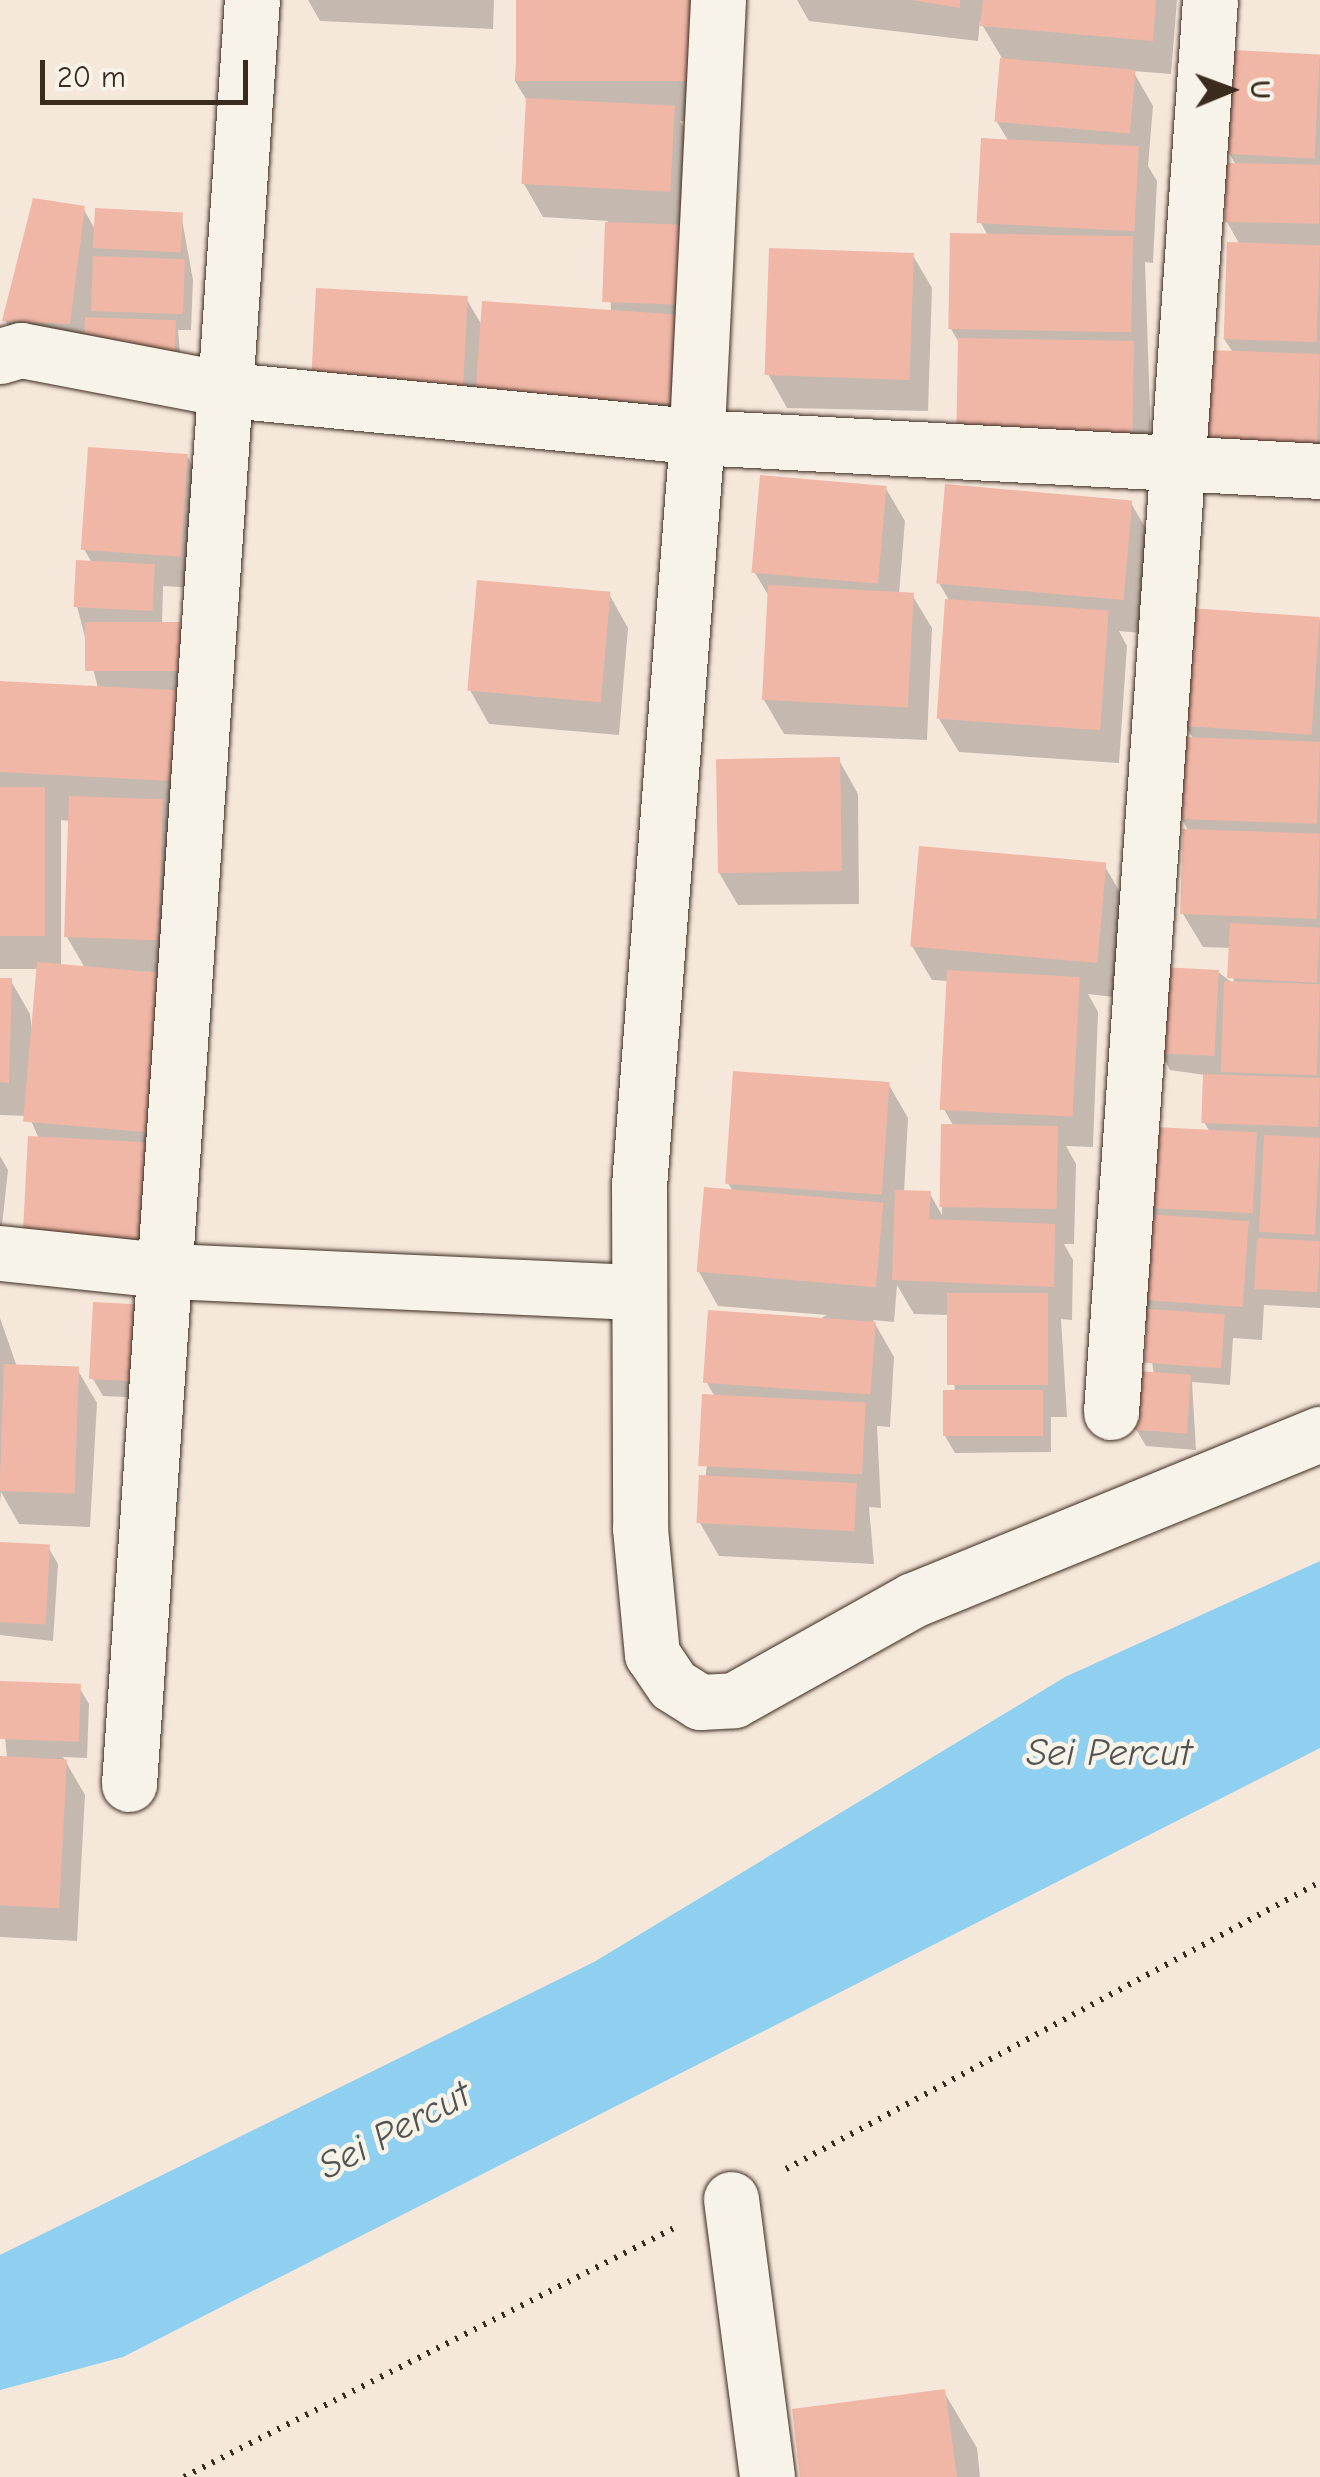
<!DOCTYPE html>
<html>
<head>
<meta charset="utf-8">
<style>
	body { margin:0 }
	#map { position:relative; width:1320px; height:2477px; overflow:hidden; background:#f6e7db; font-family:"Comic Neue",sans-serif }
	div>[style] { position:absolute }
	[style*='--x'] { left:calc(var(--x)*1px); top:calc(var(--y)*1px); width:calc(var(--w)*1px); rotate:calc(var(--a)*1deg) }
	.water>* { inset:0; background:#8fcff0 }
	.shadow>* { inset:0; background:#0003 }
	.building>* { inset:0; background:#f0b7a7; transform-origin:0 0 }
	.path>* { height:6px; margin-top:-3px; transform-origin:0; background:repeating-linear-gradient(90deg,#3b2a1e 0 2.5px,transparent 0 10.5px) }
	.roads { filter:drop-shadow(0 0 2px #3b2a1e) drop-shadow(0 0 2px #3b2a1e) }
	.minor>* { height:55px; margin:-27.5px; padding:0 27.5px; transform-origin:27.5px; border-radius:27.5px; background:#f7f3e8 }
	span { translate:-50% -50%; white-space:nowrap; text-align:center; line-height:1.15; -webkit-text-stroke:9px #f7f3e8; paint-order:stroke }
	.water-label { font-size:38px; color:#505352; font-style:italic }
	.north { position:absolute; left:1180px; top:40px; width:100px; height:100px; -webkit-text-stroke:8px #f7f3e8; paint-order:stroke; rotate:89deg; font-size:28px; font-weight:700; line-height:40px; text-align:center; color:#3b2a1e }
	.north::after { content:''; display:block; margin:auto; width:35px; height:45px; background:#3b2a1e; clip-path:polygon(50% 0,100% 100%,50% 72%,0 100%) }
	.scale { position:absolute; left:40px; top:60px; width:208px; height:45px; box-sizing:border-box; border:5px solid #3b2a1e; border-top:0; padding-left:12px; font-size:30px; line-height:35px; white-space:nowrap; color:#3b2a1e; -webkit-text-stroke:8px #f7f3e8; paint-order:stroke }
</style>
</head>
<body>
<div id="map">
	<div class="water">
		<i style="clip-path:polygon(1320px 1561px,1320px 1748px,123px 2357px,0 2390px,0 2255px,594px 1962px,1065px 1677px)"></i>
	</div>
	<div class="shadow">
		<i style="clip-path:polygon(308px 0,494px 0,493px 29px,320px 21px)"></i>
		<i style="clip-path:polygon(519px 0,702px 0,706px 123px,680px 121px,693px 143px,689px 438px,332px 417px,467px 300px,483px 327px,611px 312px,608px 221px,543px 217px,524px 184px,529px 104px,515px 81px)"></i>
		<i style="clip-path:polygon(797px 0,1177px 0,1171px 74px,1133px 71px,1153px 106px,1148px 166px,1157px 181px,1153px 263px,1145px 262px,1152px 471px,961px 346px,951px 329px,988px 236px,981px 223px,1009px 142px,997px 122px,1003px 60px,980px 21px,978px 41px,809px 21px)"></i>
		<i style="clip-path:polygon(1320px 57px,1320px 481px,1224px 339px,1240px 245px,1227px 222px,1236px 165px,1229px 153px)"></i>
		<i style="clip-path:polygon(83px 208px,96px 231px,181px 214px,193px 280px,191px 330px,178px 330px,182px 376px,24px 354px,5px 320px)"></i>
		<i style="clip-path:polygon(912px 254px,932px 288px,928px 411px,787px 408px,768px 374px)"></i>
		<i style="clip-path:polygon(evenodd,187px 456px,206px 490px,200px 588px,163px 586px,162px 625px,178px 625px,188px 642px,188px 688px,177px 688px,207px 739px,170px 1165px,39px 1139px,29px 1116px,0 1115px,0 980px,11px 981px,30px 1014px,34px 1051px,39px 969px,0 969px,0 683px,98px 688px,77px 606px,92px 563px,84px 549px,187px 456px,61px 820px,70px 821px,67px 937px,85px 968px,61px 966px,61px 820px)"></i>
		<i style="clip-path:polygon(885px 487px,905px 521px,899px 594px,912px 595px,932px 628px,927px 740px,784px 734px,764px 700px,770px 598px,755px 573px)"></i>
		<i style="clip-path:polygon(1131px 503px,1150px 536px,1142px 633px,1119px 631px,1127px 646px,1119px 763px,959px 752px,939px 719px,950px 602px,939px 583px)"></i>
		<i style="clip-path:polygon(609px 594px,628px 628px,619px 735px,489px 724px,470px 690px)"></i>
		<i style="clip-path:polygon(1320px 619px,1320px 1308px,1264px 1305px,1262px 1340px,1233px 1338px,1230px 1385px,1192px 1382px,1196px 1450px,1146px 1446px,1136px 1429px,1154px 1375px,1143px 1300px,1153px 1208px,1210px 1132px,1204px 1122px,1226px 1078px,1170px 1070px,1161px 1053px,1218px 972px,1234px 984px,1231px 948px,1203px 947px,1183px 914px,1189px 832px,1182px 819px,1194px 740px,1186px 726px)"></i>
		<i style="clip-path:polygon(839px 760px,858px 794px,859px 904px,738px 905px,718px 871px)"></i>
		<i style="clip-path:polygon(1104px 865px,1124px 899px,1114px 997px,1088px 994px,1098px 1012px,1093px 1147px,1066px 1146px,1076px 1164px,1074px 1244px,1064px 1244px,1073px 1260px,1072px 1320px,1061px 1319px,1067px 1417px,1051px 1417px,1051px 1452px,955px 1453px,945px 1436px,955px 1393px,949px 1315px,914px 1314px,897px 1285px,894px 1322px,873px 1320px,894px 1357px,890px 1427px,877px 1426px,881px 1508px,869px 1507px,874px 1564px,719px 1556px,700px 1523px,715px 1397px,707px 1383px,827px 1315px,718px 1306px,699px 1272px,734px 1193px,728px 1183px,889px 1085px,908px 1118px,904px 1193px,930px 1194px,942px 1215px,944px 1126px,954px 1127px,944px 1109px,949px 981px,932px 980px,912px 946px)"></i>
		<i style="clip-path:polygon(0 1156px,8px 1170px,0 1244px)"></i>
		<i style="clip-path:polygon(143px 1307px,150px 1398px,103px 1396px,93px 1379px)"></i>
		<i style="clip-path:polygon(0 1318px,17px 1367px,77px 1369px,97px 1403px,90px 1527px,19px 1524px,1px 1492px,0 1502px)"></i>
		<i style="clip-path:polygon(0 1544px,48px 1547px,58px 1564px,53px 1641px,0 1635px)"></i>
		<i style="clip-path:polygon(0 1684px,79px 1687px,89px 1704px,87px 1758px,63px 1757px,85px 1795px,77px 1941px,0 1937px,0 1758px,7px 1758px)"></i>
		<i style="clip-path:polygon(944px 2392px,977px 2448px,980px 2477px,803px 2477px)"></i>
	</div>
	<div class="building">
		<i style="left:516px;top:0;width:176px;height:81px"></i>
		<i style="clip-path:polygon(911px 0,960px 0,960px 8px)"></i>
		<i style="clip-path:polygon(983px 0,1156px 0,1153px 41px,980px 26px)"></i>
		<i style="left:1232px;top:50px;width:88px;height:104px;rotate:3deg"></i>
		<i style="left:1000px;top:58px;width:136px;height:64px;rotate:5deg"></i>
		<i style="left:526px;top:98px;width:149px;height:86px;rotate:3deg"></i>
		<i style="left:981px;top:138px;width:158px;height:85px;rotate:3deg"></i>
		<i style="left:1226px;top:163px;width:94px;height:59px;rotate:1deg"></i>
		<i style="clip-path:polygon(33px 198px,85px 206px,70px 324px,2px 321px)"></i>
		<i style="left:95px;top:208px;width:88px;height:40px;rotate:3deg"></i>
		<i style="left:605px;top:222px;width:79px;height:80px;rotate:2deg"></i>
		<i style="left:950px;top:233px;width:183px;height:96px;rotate:1deg"></i>
		<i style="left:1227px;top:242px;width:93px;height:97px;rotate:2deg"></i>
		<i style="left:769px;top:248px;width:145px;height:127px;rotate:2deg"></i>
		<i style="left:93px;top:256px;width:92px;height:55px;rotate:2deg"></i>
		<i style="left:316px;top:288px;width:152px;height:96px;rotate:3deg"></i>
		<i style="left:482px;top:301px;width:194px;height:90px;rotate:4deg"></i>
		<i style="left:85px;top:317px;width:91px;height:39px;rotate:2deg"></i>
		<i style="left:958px;top:338px;width:176px;height:99px;rotate:1deg"></i>
		<i style="left:1207px;top:350px;width:113px;height:95px;rotate:2deg"></i>
		<i style="left:88px;top:447px;width:100px;height:103px;rotate:4deg"></i>
		<i style="left:760px;top:475px;width:127px;height:98px;rotate:5deg"></i>
		<i style="left:945px;top:484px;width:188px;height:100px;rotate:5deg"></i>
		<i style="left:76px;top:560px;width:79px;height:47px;rotate:3deg"></i>
		<i style="left:477px;top:580px;width:134px;height:111px;rotate:5deg"></i>
		<i style="left:768px;top:585px;width:146px;height:115px;rotate:3deg"></i>
		<i style="left:945px;top:599px;width:164px;height:120px;rotate:4deg"></i>
		<i style="left:1190px;top:608px;width:130px;height:118px;rotate:4deg"></i>
		<i style="left:85px;top:622px;width:95px;height:49px"></i>
		<i style="left:0;top:681px;width:181px;height:91px;rotate:3deg"></i>
		<i style="left:1182px;top:737px;width:138px;height:82px;rotate:2deg"></i>
		<i style="left:840px;top:757px;width:114px;height:124px;rotate:89deg"></i>
		<i style="left:0;top:787px;width:45px;height:149px"></i>
		<i style="left:69px;top:796px;width:94px;height:141px;rotate:2deg"></i>
		<i style="left:1183px;top:829px;width:137px;height:85px;rotate:2deg"></i>
		<i style="left:919px;top:846px;width:188px;height:101px;rotate:5deg"></i>
		<i style="left:1230px;top:923px;width:90px;height:55px;rotate:3deg"></i>
		<i style="left:37px;top:962px;width:127px;height:160px;rotate:5deg"></i>
		<i style="left:1161px;top:967px;width:58px;height:86px;rotate:3deg"></i>
		<i style="left:947px;top:970px;width:133px;height:140px;rotate:3deg"></i>
		<i style="clip-path:polygon(0 978px,12px 978px,9px 1083px,0 1082px)"></i>
		<i style="left:1224px;top:981px;width:96px;height:91px;rotate:2deg"></i>
		<i style="left:733px;top:1071px;width:157px;height:113px;rotate:4deg"></i>
		<i style="left:1203px;top:1074px;width:117px;height:49px;rotate:2deg"></i>
		<i style="left:941px;top:1124px;width:117px;height:83px;rotate:1deg"></i>
		<i style="left:1155px;top:1127px;width:102px;height:81px;rotate:3deg"></i>
		<i style="left:1264px;top:1135px;width:56px;height:97px;rotate:3deg"></i>
		<i style="left:28px;top:1136px;width:128px;height:102px;rotate:3deg"></i>
		<i style="left:704px;top:1187px;width:180px;height:85px;rotate:5deg"></i>
		<i style="clip-path:polygon(895px 1190px,931px 1191px,929px 1219px,1055px 1224px,1054px 1287px,892px 1280px)"></i>
		<i style="left:1146px;top:1214px;width:103px;height:86px;rotate:4deg"></i>
		<i style="left:1257px;top:1238px;width:63px;height:51px;rotate:3deg"></i>
		<i style="left:947px;top:1293px;width:101px;height:92px"></i>
		<i style="left:93px;top:1302px;width:52px;height:77px;rotate:3deg"></i>
		<i style="left:1148px;top:1309px;width:77px;height:54px;rotate:4deg"></i>
		<i style="left:708px;top:1310px;width:168px;height:73px;rotate:4deg"></i>
		<i style="left:4px;top:1364px;width:75px;height:127px;rotate:2deg"></i>
		<i style="left:1137px;top:1371px;width:54px;height:59px;rotate:4deg"></i>
		<i style="left:1043px;top:1390px;width:46px;height:100px;rotate:90deg"></i>
		<i style="left:702px;top:1394px;width:164px;height:72px;rotate:3deg"></i>
		<i style="left:699px;top:1475px;width:158px;height:48px;rotate:3deg"></i>
		<i style="left:0;top:1542px;width:50px;height:80px;rotate:3deg"></i>
		<i style="left:0;top:1681px;width:81px;height:58px;rotate:2deg"></i>
		<i style="left:0;top:1756px;width:67px;height:149px;rotate:3deg"></i>
		<i style="clip-path:polygon(945px 2389px,957px 2477px,800px 2477px,792px 2409px)"></i>
	</div>
	<div class="path">
		<i style="--x:786;--y:2169;--w:606;--a:-28.26"></i>
		<i style="--x:184;--y:2477;--w:550;--a:-26.94"></i>
	</div>
	<div class="roads">
		<div class="minor">
			<i style="--x:718;--y:0;--w:438;--a:92.8"></i>
			<i style="--x:697;--y:437;--w:750;--a:94.43"></i>
			<i style="--x:639;--y:1185;--w:343;--a:89.8"></i>
			<i style="--x:640;--y:1528;--w:127;--a:84.6"></i>
			<i style="--x:652;--y:1654;--w:37;--a:56"></i>
			<i style="--x:673;--y:1685;--w:32;--a:32"></i>
			<i style="--x:700;--y:1702;--w:34;--a:-3"></i>
			<i style="--x:734;--y:1700;--w:205;--a:-29.2"></i>
			<i style="--x:913;--y:1600;--w:440;--a:-22.2"></i>
			<i style="--x:0;--y:356;--w:22;--a:-16"></i>
			<i style="--x:21;--y:350;--w:213;--a:10.8"></i>
			<i style="--x:230;--y:390;--w:469;--a:5.7"></i>
			<i style="--x:697;--y:437;--w:624;--a:3.12"></i>
			<i style="--x:0;--y:1253;--w:171;--a:6"></i>
			<i style="--x:170;--y:1271;--w:465;--a:2.6"></i>
			<i style="--x:1111;--y:1412;--w:1415;--a:-85.99"></i>
			<i style="--x:129;--y:1784;--w:1788;--a:-86.06"></i>
			<i style="--x:731;--y:2199;--w:280;--a:82.6"></i>
		</div>
	</div>
	<div class="water-label">
		<span style="left:1109px;top:1754px">Sei Percut</span>
		<span style="left:395px;top:2131px;rotate:-28deg">Sei Percut</span>
	</div>
	<div class="north">U</div>
	<div class="scale">20 m</div>
</div>
</body>
</html>
